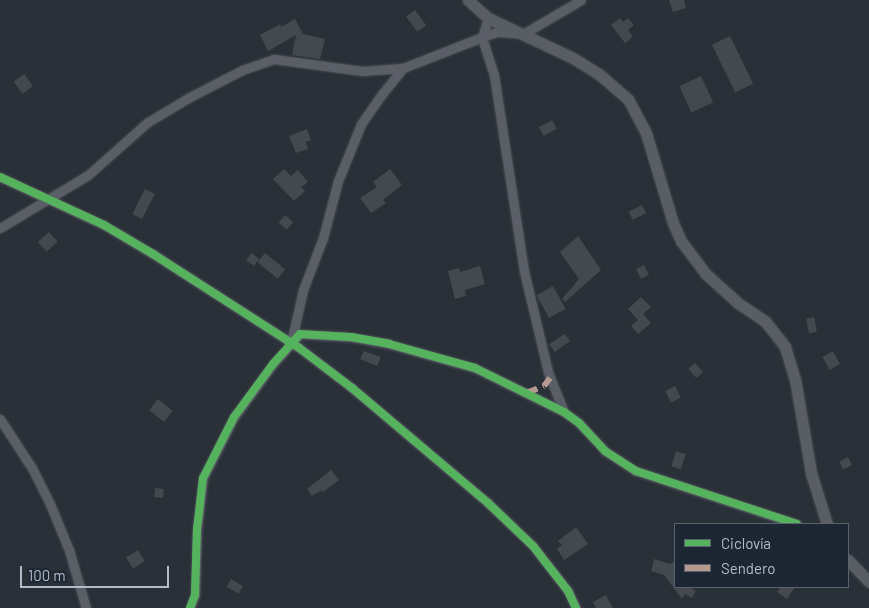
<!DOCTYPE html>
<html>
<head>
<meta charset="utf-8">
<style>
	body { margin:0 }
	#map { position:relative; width:869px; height:608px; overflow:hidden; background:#2a3038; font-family:Barlow,sans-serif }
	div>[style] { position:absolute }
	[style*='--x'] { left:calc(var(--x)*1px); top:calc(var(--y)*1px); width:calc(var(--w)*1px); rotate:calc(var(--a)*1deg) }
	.building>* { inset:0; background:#444950; transform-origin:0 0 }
	.roads { filter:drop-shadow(0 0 1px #484c53) drop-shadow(0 0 1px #484c53) }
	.street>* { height:9px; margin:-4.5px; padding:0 4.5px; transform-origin:4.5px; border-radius:4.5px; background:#5a5e66 }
	.secondary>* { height:11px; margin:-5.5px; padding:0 5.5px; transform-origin:5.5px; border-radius:5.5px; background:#595d64 }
	.quiet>* { height:6px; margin-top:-3px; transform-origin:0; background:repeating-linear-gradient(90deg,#b69a8f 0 12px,transparent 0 18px) }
	.cycleway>* { height:8px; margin:-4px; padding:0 4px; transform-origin:4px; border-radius:4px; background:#56b35d }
	span { translate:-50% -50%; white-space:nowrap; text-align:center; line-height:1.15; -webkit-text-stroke:5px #1d2633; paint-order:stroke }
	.legend { position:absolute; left:674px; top:523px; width:175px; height:65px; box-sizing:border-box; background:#1d2633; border:1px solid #59626f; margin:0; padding:6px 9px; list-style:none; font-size:15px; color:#b4bcc9 }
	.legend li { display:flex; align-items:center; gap:10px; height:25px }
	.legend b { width:25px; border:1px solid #59626f }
	.scale { position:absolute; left:20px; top:566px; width:149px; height:22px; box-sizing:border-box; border:2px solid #b4bcc9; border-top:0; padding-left:6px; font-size:15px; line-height:18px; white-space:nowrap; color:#b4bcc9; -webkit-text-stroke:4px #1d2633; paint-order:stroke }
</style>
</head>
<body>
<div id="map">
	<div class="building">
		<i style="clip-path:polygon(669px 0,684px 0,686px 8px,673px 12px)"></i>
		<i style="left:415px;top:10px;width:19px;height:11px;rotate:54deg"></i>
		<i style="clip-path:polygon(620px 18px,623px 22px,628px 18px,634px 25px,628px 30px,633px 37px,625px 43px,611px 25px)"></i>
		<i style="clip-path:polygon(295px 19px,303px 34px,325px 39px,320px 59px,292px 55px,296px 35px,268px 51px,260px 35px,280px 24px,281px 27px)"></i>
		<i style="left:730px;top:36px;width:53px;height:20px;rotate:64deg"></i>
		<i style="left:24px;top:74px;width:15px;height:13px;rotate:53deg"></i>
		<i style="left:701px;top:76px;width:29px;height:24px;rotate:65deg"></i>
		<i style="left:552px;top:120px;width:10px;height:15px;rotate:61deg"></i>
		<i style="clip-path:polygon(307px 129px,311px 140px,306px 142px,308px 149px,296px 153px,289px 136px)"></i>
		<i style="clip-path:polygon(284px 169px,291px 176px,298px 170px,308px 182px,301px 187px,305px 191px,294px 201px,273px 179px)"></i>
		<i style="clip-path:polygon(390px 169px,402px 185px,383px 200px,386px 203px,371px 213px,360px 198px,377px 187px,373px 182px)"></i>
		<i style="left:145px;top:189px;width:11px;height:28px;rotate:27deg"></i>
		<i style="left:642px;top:205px;width:9px;height:15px;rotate:63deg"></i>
		<i style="left:285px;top:215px;width:11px;height:10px;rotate:41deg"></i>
		<i style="left:49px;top:232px;width:13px;height:15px;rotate:48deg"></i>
		<i style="clip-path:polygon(578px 236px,601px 270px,565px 302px,562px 299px,579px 279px,560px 252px)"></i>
		<i style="clip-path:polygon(252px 253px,259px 259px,254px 266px,246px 260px)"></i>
		<i style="left:265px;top:253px;width:26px;height:12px;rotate:39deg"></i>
		<i style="left:644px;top:265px;width:11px;height:9px;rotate:63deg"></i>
		<i style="clip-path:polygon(480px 266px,485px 284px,465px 290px,466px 296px,455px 299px,448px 271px,459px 268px,460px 272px)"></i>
		<i style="left:553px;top:286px;width:26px;height:19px;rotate:61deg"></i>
		<i style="clip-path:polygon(641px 297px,651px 307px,643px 314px,651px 323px,638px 334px,631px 326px,638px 320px,628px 309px)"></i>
		<i style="left:814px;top:317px;width:15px;height:8px;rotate:79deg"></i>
		<i style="clip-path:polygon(565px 334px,570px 341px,555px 352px,549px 344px)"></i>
		<i style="clip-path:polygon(364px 351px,381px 357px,377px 366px,360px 359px)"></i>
		<i style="left:833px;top:351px;width:15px;height:12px;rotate:62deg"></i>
		<i style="left:695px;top:363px;width:12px;height:9px;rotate:48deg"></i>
		<i style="left:675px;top:386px;width:13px;height:11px;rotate:63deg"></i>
		<i style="left:158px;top:399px;width:19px;height:14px;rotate:39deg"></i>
		<i style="left:676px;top:451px;width:10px;height:16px;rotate:17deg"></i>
		<i style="left:848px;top:457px;width:9px;height:10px;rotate:63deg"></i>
		<i style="clip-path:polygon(331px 470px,339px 480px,323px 492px,322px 490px,312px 496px,307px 489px)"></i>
		<i style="left:155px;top:488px;width:9px;height:9px;rotate:6deg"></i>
		<i style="clip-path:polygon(576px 527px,588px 544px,564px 560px,557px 549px,562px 545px,558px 541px)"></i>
		<i style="left:138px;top:550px;width:13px;height:14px;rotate:58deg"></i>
		<i style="clip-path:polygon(654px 559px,670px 564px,675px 561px,675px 587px,689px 587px,696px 591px,692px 598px,685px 594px,682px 599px,664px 575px,651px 571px)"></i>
		<i style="left:231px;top:579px;width:14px;height:9px;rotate:30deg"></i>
		<i style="clip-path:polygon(781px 587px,795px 587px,787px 599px,777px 592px)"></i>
		<i style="clip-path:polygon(606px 595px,613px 608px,596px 608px,593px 602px)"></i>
	</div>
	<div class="roads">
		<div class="street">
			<i style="--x:0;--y:177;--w:115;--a:24.8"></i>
			<i style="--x:104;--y:225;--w:57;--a:30.6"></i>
			<i style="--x:153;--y:254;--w:172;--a:32.7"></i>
			<i style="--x:298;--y:347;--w:68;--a:37.2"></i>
			<i style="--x:352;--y:388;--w:178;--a:40.2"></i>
			<i style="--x:488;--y:503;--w:62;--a:43.7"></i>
			<i style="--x:533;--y:546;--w:57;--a:52.1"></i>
			<i style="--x:568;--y:591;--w:19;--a:65"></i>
			<i style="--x:0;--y:228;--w:103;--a:-31.1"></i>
			<i style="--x:88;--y:175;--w:80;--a:-41.5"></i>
			<i style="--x:148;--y:122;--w:47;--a:-31"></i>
			<i style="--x:188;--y:98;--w:61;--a:-27.4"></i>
			<i style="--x:242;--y:70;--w:34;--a:-19"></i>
			<i style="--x:274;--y:59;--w:89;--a:7.8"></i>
			<i style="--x:362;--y:71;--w:41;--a:-4.2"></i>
			<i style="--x:403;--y:68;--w:85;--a:-21.4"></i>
			<i style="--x:482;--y:37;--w:20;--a:-72"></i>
			<i style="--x:291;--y:343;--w:54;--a:-77.2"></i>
			<i style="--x:303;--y:290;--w:56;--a:-69"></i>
			<i style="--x:323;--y:238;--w:59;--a:-75.3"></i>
			<i style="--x:338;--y:181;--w:61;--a:-68"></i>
			<i style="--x:361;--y:124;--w:37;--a:-55"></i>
			<i style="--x:382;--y:94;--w:33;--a:-51"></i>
			<i style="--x:564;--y:412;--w:43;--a:-111.8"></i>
			<i style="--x:548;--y:372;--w:104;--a:-103.4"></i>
			<i style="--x:524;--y:271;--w:198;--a:-98.7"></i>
			<i style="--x:494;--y:75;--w:40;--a:-108"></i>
			<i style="--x:482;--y:37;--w:16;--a:-18"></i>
			<i style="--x:497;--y:32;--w:26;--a:4"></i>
			<i style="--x:523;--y:34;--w:67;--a:-30.4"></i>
			<i style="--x:0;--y:419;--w:59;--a:56.9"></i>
			<i style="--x:32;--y:468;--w:40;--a:63.4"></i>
			<i style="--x:50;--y:504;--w:50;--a:67.6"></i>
			<i style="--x:69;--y:550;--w:60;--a:73.7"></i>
			<i style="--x:190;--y:608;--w:14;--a:-69"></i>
			<i style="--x:195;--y:595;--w:66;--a:-88.3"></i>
			<i style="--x:197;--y:529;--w:51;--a:-83.3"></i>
			<i style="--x:203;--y:478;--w:68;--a:-63.1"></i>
			<i style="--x:234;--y:417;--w:66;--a:-53.7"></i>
			<i style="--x:273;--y:364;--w:40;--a:-48"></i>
			<i style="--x:300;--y:334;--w:51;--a:3.4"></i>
			<i style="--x:351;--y:337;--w:39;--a:10"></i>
			<i style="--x:389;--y:344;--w:89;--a:15.6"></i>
			<i style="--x:475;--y:368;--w:99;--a:26.3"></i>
			<i style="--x:564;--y:412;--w:19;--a:36"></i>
			<i style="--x:579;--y:423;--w:38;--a:47"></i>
			<i style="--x:605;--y:451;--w:37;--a:33"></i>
			<i style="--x:636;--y:471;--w:169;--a:18.2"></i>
		</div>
		<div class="secondary">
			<i style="--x:468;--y:0;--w:27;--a:42"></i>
			<i style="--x:488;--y:18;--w:94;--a:25.2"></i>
			<i style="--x:573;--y:58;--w:31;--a:32"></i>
			<i style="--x:599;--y:74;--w:38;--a:41"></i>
			<i style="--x:628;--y:99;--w:38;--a:62"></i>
			<i style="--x:646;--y:133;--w:94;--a:73.3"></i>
			<i style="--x:673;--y:223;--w:20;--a:66"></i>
			<i style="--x:681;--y:241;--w:41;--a:52.9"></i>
			<i style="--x:706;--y:274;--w:43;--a:42.2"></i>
			<i style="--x:738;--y:303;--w:32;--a:34"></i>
			<i style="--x:765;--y:321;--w:33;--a:52"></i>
			<i style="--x:785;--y:347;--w:34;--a:73"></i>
			<i style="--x:795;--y:379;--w:95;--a:80.3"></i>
			<i style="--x:811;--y:473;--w:53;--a:72.6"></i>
			<i style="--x:848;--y:560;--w:30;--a:46"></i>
		</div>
	</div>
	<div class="quiet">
		<i style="--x:526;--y:393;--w:19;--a:-21"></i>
		<i style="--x:544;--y:386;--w:10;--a:-53"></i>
	</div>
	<div class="cycleway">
		<i style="--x:0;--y:177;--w:115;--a:24.8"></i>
		<i style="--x:104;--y:225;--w:57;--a:30.6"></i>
		<i style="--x:153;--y:254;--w:172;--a:32.7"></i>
		<i style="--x:298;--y:347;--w:68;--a:37.2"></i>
		<i style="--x:352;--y:388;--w:178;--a:40.2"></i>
		<i style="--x:488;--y:503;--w:62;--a:43.7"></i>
		<i style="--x:533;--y:546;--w:57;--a:52.1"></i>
		<i style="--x:568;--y:591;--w:19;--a:65"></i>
		<i style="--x:190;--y:608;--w:14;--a:-69"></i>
		<i style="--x:195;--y:595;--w:66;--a:-88.3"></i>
		<i style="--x:197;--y:529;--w:51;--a:-83.3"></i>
		<i style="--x:203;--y:478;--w:68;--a:-63.1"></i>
		<i style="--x:234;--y:417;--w:66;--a:-53.7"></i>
		<i style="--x:273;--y:364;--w:40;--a:-48"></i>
		<i style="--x:300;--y:334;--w:51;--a:3.4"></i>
		<i style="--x:351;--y:337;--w:39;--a:10"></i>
		<i style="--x:389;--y:344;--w:89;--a:15.6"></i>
		<i style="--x:475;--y:368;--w:99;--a:26.3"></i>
		<i style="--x:564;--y:412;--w:19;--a:36"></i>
		<i style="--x:579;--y:423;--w:38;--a:47"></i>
		<i style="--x:605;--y:451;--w:37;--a:33"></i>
		<i style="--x:636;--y:471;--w:169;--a:18.2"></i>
	</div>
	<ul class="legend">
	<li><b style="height:6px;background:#56b35d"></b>Ciclovía</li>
	<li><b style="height:6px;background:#b69a8f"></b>Sendero</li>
	</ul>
	<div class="scale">100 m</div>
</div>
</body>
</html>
